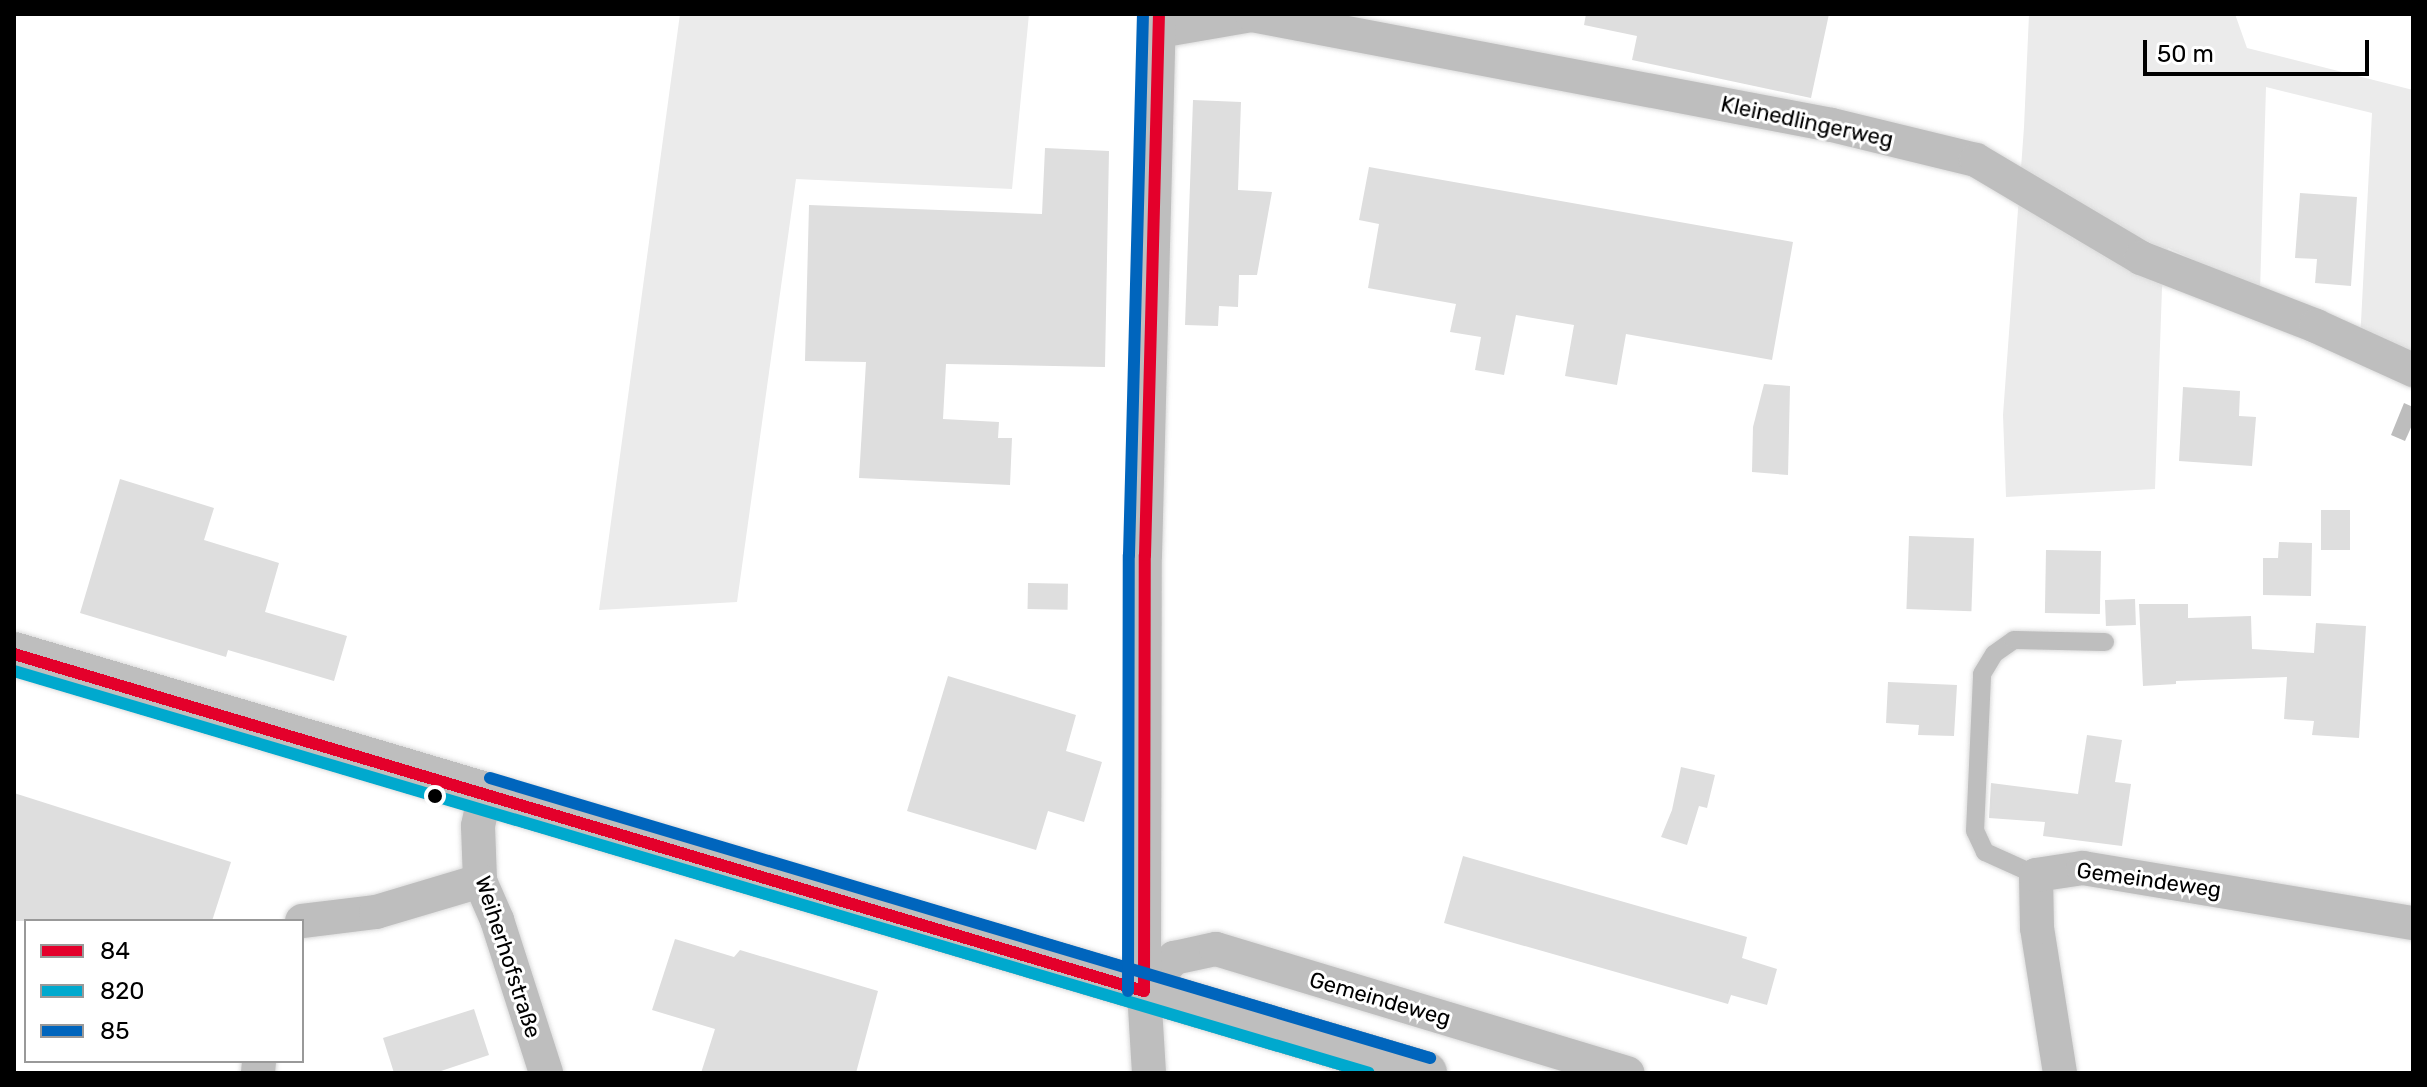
<!DOCTYPE html>
<html>
<head>
<meta charset="utf-8">
<style>
	body { margin:0 }
	#map { position:relative; width:2427px; height:1087px; overflow:hidden; background:#fff; font-family:Rubik,sans-serif }
	div>[style] { position:absolute }
	[style*='--x'] { left:calc(var(--x)*1px); top:calc(var(--y)*1px); width:calc(var(--w)*1px); rotate:calc(var(--a)*1deg) }
	.green>* { inset:0; background:#ebebeb }
	.water>* { inset:0; background:#bdbdbd }
	.building>* { inset:0; background:#dedede; transform-origin:0 0 }
	.roads { filter:drop-shadow(0 0 2px #dbdbdb) drop-shadow(0 0 2px #dbdbdb) }
	.service>* { height:18px; margin:-9px; padding:0 9px; transform-origin:9px; border-radius:9px; background:#bebebe }
	.minor>* { height:34px; margin:-17px; padding:0 17px; transform-origin:17px; border-radius:17px; background:#bebebe }
	.primary>* { height:44px; margin:-22px; padding:0 22px; transform-origin:22px; border-radius:22px; background:#bebebe }
	.bus-1>* { height:12px; margin:-6px; padding:0 6px; transform-origin:6px; border-radius:6px; background:#e4002b }
	.bus-2>* { height:12px; margin:-6px; padding:0 6px; transform-origin:6px; border-radius:6px; background:#00a9ce }
	.bus-3>* { height:12px; margin:-6px; padding:0 6px; transform-origin:6px; border-radius:6px; background:#0065bd }
	.dots>* { width:22px; height:22px; translate:-50% -50%; box-sizing:border-box; border:4px solid #fff; border-radius:50% }
	span { translate:-50% -50%; white-space:nowrap; text-align:center; line-height:1.15; -webkit-text-stroke:6px #fff; paint-order:stroke }
	.street-label { font-size:22px; color:#000 }
	.frame { position:absolute; inset:0; border:16px solid #000; pointer-events:none }
	.legend { position:absolute; left:24px; top:919px; width:280px; height:144px; box-sizing:border-box; background:#fff; border:2px solid #999; margin:0; padding:10px 14px; list-style:none; font-size:24px; color:#000 }
	.legend li { display:flex; align-items:center; gap:16px; height:40px }
	.legend b { width:40px; border:2px solid #999 }
	.scale { position:absolute; left:2143px; top:40px; width:226px; height:36px; box-sizing:border-box; border:4px solid #000; border-top:0; padding-left:10px; font-size:24px; line-height:28px; white-space:nowrap; color:#000; -webkit-text-stroke:6px #fff; paint-order:stroke }
</style>
</head>
<body>
<div id="map">
	<div class="green">
		<i style="clip-path:polygon(680px 14px,1029px 14px,1012px 189px,796px 179px,737px 602px,599px 610px)"></i>
		<i style="clip-path:polygon(2029px 14px,2235px 14px,2247px 48px,2413px 90px,2413px 351px,2360px 341px,2372px 113px,2266px 87px,2260px 292px,2168px 248px,2162px 288px,2155px 489px,2006px 497px,2003px 415px,2024px 127px)"></i>
	</div>
	<div class="water">
		<i style="clip-path:polygon(2404px 403px,2413px 407px,2413px 423px,2405px 441px,2391px 435px)"></i>
	</div>
	<div class="building">
		<i style="clip-path:polygon(1586px 14px,1829px 14px,1811px 98px,1632px 60px,1637px 36px,1584px 25px)"></i>
		<i style="clip-path:polygon(1193px 100px,1241px 102px,1238px 190px,1272px 192px,1257px 275px,1239px 275px,1238px 307px,1219px 306px,1218px 326px,1185px 325px)"></i>
		<i style="clip-path:polygon(1045px 148px,1109px 151px,1105px 367px,946px 364px,943px 419px,999px 422px,998px 438px,1012px 438px,1010px 485px,859px 478px,866px 362px,805px 361px,809px 205px,1042px 214px)"></i>
		<i style="clip-path:polygon(1369px 167px,1793px 242px,1772px 360px,1626px 334px,1617px 385px,1565px 376px,1574px 325px,1516px 315px,1504px 375px,1475px 370px,1481px 337px,1450px 332px,1456px 304px,1368px 288px,1379px 224px,1359px 220px)"></i>
		<i style="clip-path:polygon(2300px 193px,2357px 197px,2351px 286px,2315px 283px,2317px 259px,2295px 258px)"></i>
		<i style="clip-path:polygon(1764px 384px,1790px 386px,1788px 475px,1752px 472px,1753px 427px)"></i>
		<i style="clip-path:polygon(2183px 387px,2240px 391px,2239px 416px,2256px 417px,2252px 466px,2179px 461px)"></i>
		<i style="clip-path:polygon(120px 479px,214px 508px,204px 540px,279px 563px,265px 612px,347px 636px,334px 681px,228px 650px,226px 657px,80px 613px)"></i>
		<i style="left:2321px;top:510px;width:29px;height:40px"></i>
		<i style="left:1909px;top:536px;width:65px;height:73px;rotate:2deg"></i>
		<i style="clip-path:polygon(2279px 542px,2312px 543px,2311px 596px,2263px 595px,2263px 558px,2278px 558px)"></i>
		<i style="left:2046px;top:550px;width:55px;height:63px;rotate:1deg"></i>
		<i style="left:1028px;top:583px;width:40px;height:26px;rotate:1deg"></i>
		<i style="left:2135px;top:599px;width:26px;height:30px;rotate:88deg"></i>
		<i style="clip-path:polygon(2139px 604px,2188px 604px,2188px 618px,2251px 616px,2252px 649px,2314px 653px,2316px 623px,2366px 626px,2359px 738px,2312px 735px,2314px 721px,2284px 719px,2287px 677px,2176px 681px,2176px 684px,2143px 686px)"></i>
		<i style="clip-path:polygon(948px 676px,1076px 715px,1066px 751px,1102px 762px,1084px 822px,1048px 811px,1036px 850px,907px 811px)"></i>
		<i style="clip-path:polygon(1888px 682px,1957px 685px,1954px 736px,1918px 735px,1919px 725px,1886px 723px)"></i>
		<i style="clip-path:polygon(2087px 735px,2122px 740px,2115px 782px,2131px 784px,2122px 846px,2043px 836px,2045px 822px,1989px 818px,1991px 783px,2078px 794px)"></i>
		<i style="clip-path:polygon(1681px 767px,1715px 775px,1707px 808px,1699px 806px,1687px 845px,1661px 837px,1672px 810px)"></i>
		<i style="clip-path:polygon(14px 793px,231px 862px,212px 921px,14px 921px)"></i>
		<i style="clip-path:polygon(1463px 856px,1747px 937px,1742px 958px,1777px 969px,1767px 1005px,1731px 995px,1728px 1004px,1444px 923px)"></i>
		<i style="clip-path:polygon(675px 939px,734px 957px,740px 950px,878px 991px,856px 1073px,701px 1073px,715px 1029px,652px 1010px)"></i>
		<i style="clip-path:polygon(474px 1009px,489px 1055px,435px 1073px,394px 1073px,383px 1038px)"></i>
	</div>
	<div class="roads">
		<div class="service">
			<i style="--x:2036;--y:875;--w:56;--a:-155.7"></i>
			<i style="--x:1985;--y:852;--w:23;--a:-115"></i>
			<i style="--x:1975;--y:831;--w:157;--a:-87.4"></i>
			<i style="--x:1982;--y:674;--w:23;--a:-59"></i>
			<i style="--x:1994;--y:654;--w:24;--a:-35"></i>
			<i style="--x:2014;--y:640;--w:91;--a:1.3"></i>
		</div>
		<div class="minor">
			<i style="--x:1159;--y:31;--w:94;--a:-9.8"></i>
			<i style="--x:1252;--y:15;--w:590;--a:10.74"></i>
			<i style="--x:1832;--y:125;--w:148;--a:13.7"></i>
			<i style="--x:1976;--y:160;--w:192;--a:30.7"></i>
			<i style="--x:2141;--y:258;--w:188;--a:21.2"></i>
			<i style="--x:2316;--y:326;--w:107;--a:24.4"></i>
			<i style="--x:485;--y:793;--w:34;--a:102"></i>
			<i style="--x:478;--y:826;--w:55;--a:87.9"></i>
			<i style="--x:480;--y:881;--w:43;--a:66.4"></i>
			<i style="--x:497;--y:920;--w:161;--a:72.2"></i>
			<i style="--x:302;--y:921;--w:75;--a:-6.9"></i>
			<i style="--x:376;--y:912;--w:109;--a:-16.6"></i>
			<i style="--x:1144;--y:991;--w:45;--a:-47.7"></i>
			<i style="--x:1174;--y:958;--w:43;--a:-12.1"></i>
			<i style="--x:1216;--y:949;--w:430;--a:16.8"></i>
			<i style="--x:258;--y:1073;--w:12;--a:-85"></i>
			<i style="--x:1149;--y:1073;--w:82;--a:-93.5"></i>
			<i style="--x:1144;--y:991;--w:436;--a:-89.9"></i>
			<i style="--x:1145;--y:555;--w:541;--a:-88.52"></i>
			<i style="--x:2060;--y:1073;--w:147;--a:-99"></i>
			<i style="--x:2037;--y:928;--w:53;--a:-91.1"></i>
			<i style="--x:2036;--y:875;--w:48;--a:-8.5"></i>
			<i style="--x:2083;--y:868;--w:335;--a:9.5"></i>
		</div>
		<div class="primary">
			<i style="--x:14;--y:654;--w:1472;--a:16.54"></i>
		</div>
	</div>
	<div class="bus-1">
		<i style="--x:14;--y:654;--w:1179;--a:16.61"></i>
		<i style="--x:1144;--y:991;--w:436;--a:-89.9"></i>
		<i style="--x:1145;--y:555;--w:541;--a:-88.52"></i>
	</div>
	<div class="bus-2">
		<i style="--x:14;--y:671;--w:1413;--a:16.52"></i>
	</div>
	<div class="bus-3">
		<i style="--x:490;--y:778;--w:981;--a:16.59"></i>
		<i style="--x:1128;--y:991;--w:436;--a:-89.9"></i>
		<i style="--x:1129;--y:555;--w:541;--a:-88.52"></i>
	</div>
	<div class="dots">
		<i style="left:435px;top:796px;background:#000"></i>
	</div>
	<div class="street-label">
		<span style="left:1807px;top:122px;rotate:12deg">Kleinedlingerweg</span>
		<span style="left:2149px;top:880px;rotate:8deg">Gemeindeweg</span>
		<span style="left:508px;top:957px;rotate:72deg">Weiherhofstraße</span>
		<span style="left:1380px;top:999px;rotate:16deg">Gemeindeweg</span>
	</div>
	<div class="frame"></div>
	<ul class="legend">
	<li><b style="height:10px;background:#e4002b"></b>84</li>
	<li><b style="height:10px;background:#00a9ce"></b>820</li>
	<li><b style="height:10px;background:#0065bd"></b>85</li>
	</ul>
	<div class="scale">50 m</div>
</div>
</body>
</html>
